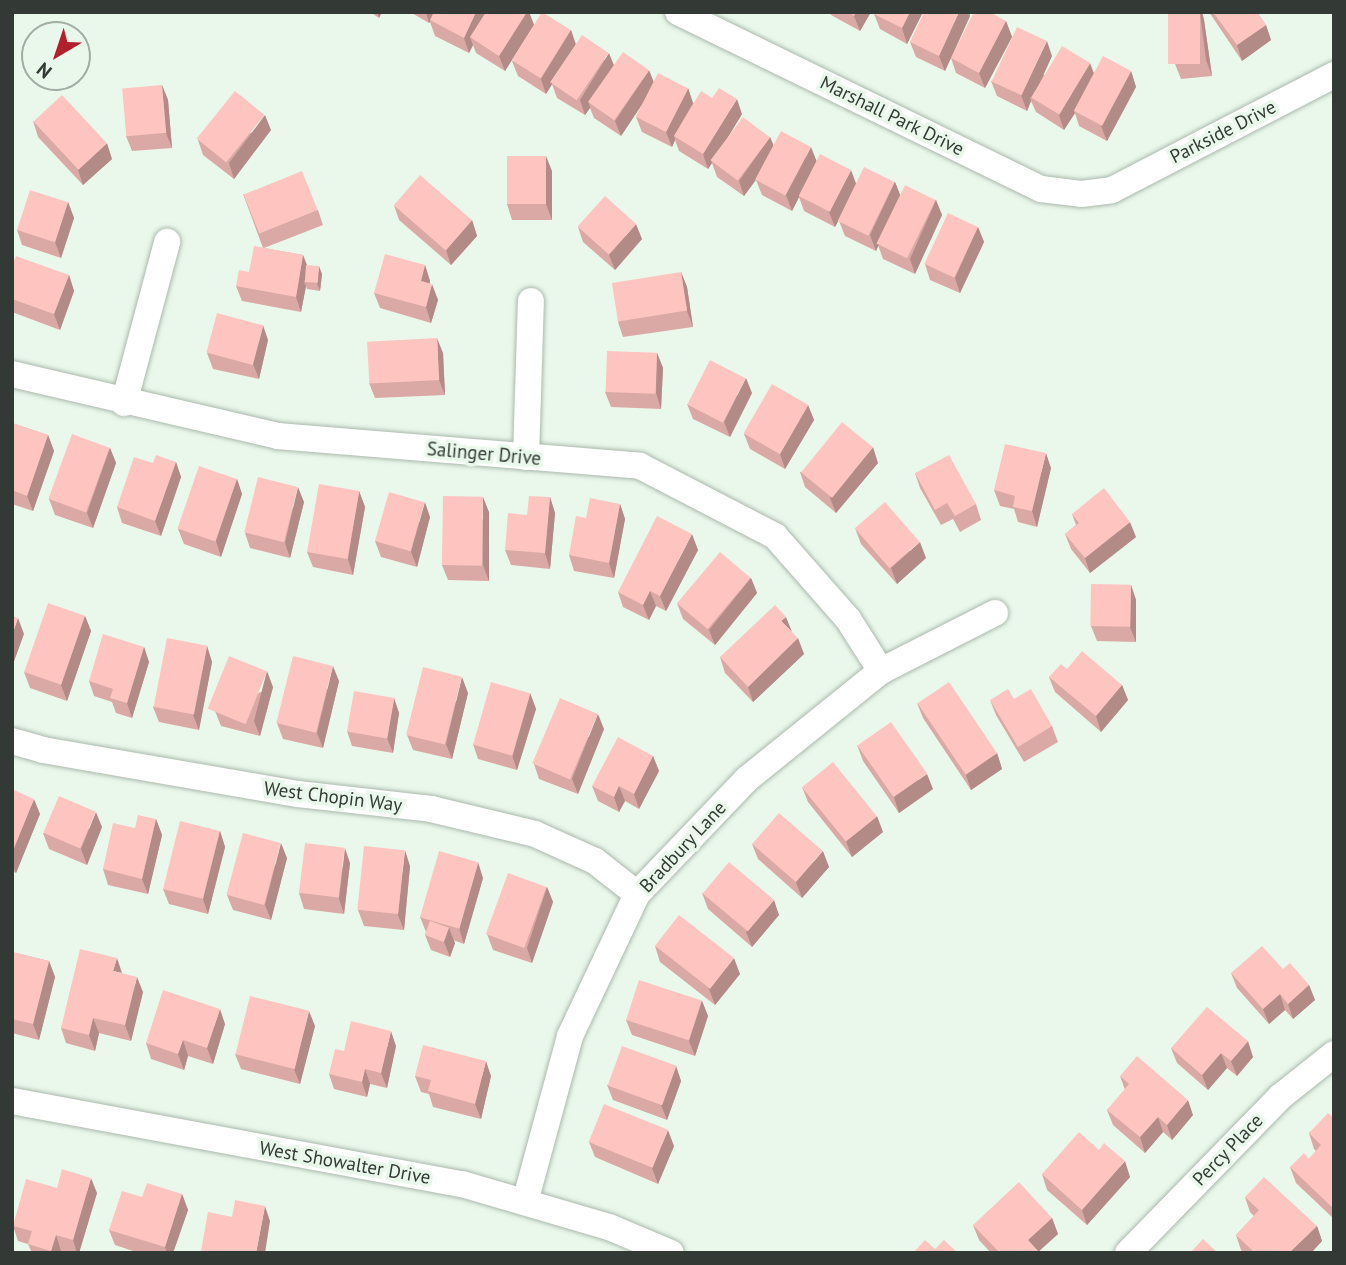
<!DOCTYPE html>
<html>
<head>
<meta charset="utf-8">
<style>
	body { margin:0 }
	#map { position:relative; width:1346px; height:1265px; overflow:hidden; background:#eaf8ec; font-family:"PT Sans",sans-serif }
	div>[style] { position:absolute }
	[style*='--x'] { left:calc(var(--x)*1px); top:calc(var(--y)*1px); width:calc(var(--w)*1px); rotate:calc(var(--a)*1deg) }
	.roads { filter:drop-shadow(0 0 2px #abb9ad) drop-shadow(0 0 2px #abb9ad) }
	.minor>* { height:26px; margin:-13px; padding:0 13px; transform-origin:13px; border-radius:13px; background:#fff }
	.wall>* { inset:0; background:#daa9a5 }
	.shaded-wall>* { inset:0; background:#b28a86 }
	.building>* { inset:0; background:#fec5c0; transform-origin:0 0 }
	span { translate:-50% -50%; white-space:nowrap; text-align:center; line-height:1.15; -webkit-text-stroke:7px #eaf8ec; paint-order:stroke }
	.street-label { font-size:19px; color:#333934 }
	.frame { position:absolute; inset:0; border:14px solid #333934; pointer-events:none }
	.north { position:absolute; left:21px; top:21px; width:70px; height:70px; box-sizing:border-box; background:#eaf8ec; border:2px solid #a1aca2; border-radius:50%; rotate:219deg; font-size:19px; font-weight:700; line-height:28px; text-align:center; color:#333934 }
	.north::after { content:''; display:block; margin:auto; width:24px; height:32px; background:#b2202b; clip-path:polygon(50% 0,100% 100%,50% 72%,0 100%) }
</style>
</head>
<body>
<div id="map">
	<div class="roads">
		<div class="minor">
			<i style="--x:678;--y:12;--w:404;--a:26"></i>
			<i style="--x:1041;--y:189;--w:40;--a:7.1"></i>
			<i style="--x:1081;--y:194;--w:31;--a:-7"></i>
			<i style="--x:1112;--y:190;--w:250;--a:-27.4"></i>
			<i style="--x:12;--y:374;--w:273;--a:13.1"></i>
			<i style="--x:278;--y:436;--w:363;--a:4.7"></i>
			<i style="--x:640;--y:466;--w:152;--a:27.4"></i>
			<i style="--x:775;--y:536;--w:111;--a:48.7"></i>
			<i style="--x:848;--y:619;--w:62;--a:57.6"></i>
			<i style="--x:124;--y:403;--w:167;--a:-75"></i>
			<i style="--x:526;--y:457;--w:156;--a:-88.2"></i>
			<i style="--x:12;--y:741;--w:32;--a:16"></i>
			<i style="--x:43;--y:750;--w:259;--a:9.8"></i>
			<i style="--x:298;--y:794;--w:134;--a:6.4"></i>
			<i style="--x:431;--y:809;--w:107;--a:13.5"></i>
			<i style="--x:535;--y:834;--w:66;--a:24.2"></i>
			<i style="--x:595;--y:861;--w:53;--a:38.2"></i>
			<i style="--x:12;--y:1101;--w:458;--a:10.5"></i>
			<i style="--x:462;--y:1184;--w:153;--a:16.3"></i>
			<i style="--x:609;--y:1227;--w:67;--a:22.8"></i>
			<i style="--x:525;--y:1202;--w:172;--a:-74.8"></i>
			<i style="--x:570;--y:1036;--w:157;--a:-64.7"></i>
			<i style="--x:637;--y:894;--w:159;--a:-46.3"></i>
			<i style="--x:747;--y:779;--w:172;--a:-38.9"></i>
			<i style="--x:881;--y:671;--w:128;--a:-27"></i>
			<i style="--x:1128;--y:1253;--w:218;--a:-45.7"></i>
			<i style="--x:1280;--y:1097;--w:69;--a:-38.5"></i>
		</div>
	</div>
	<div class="wall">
		<i style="clip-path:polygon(370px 12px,382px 12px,379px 18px)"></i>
		<i style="clip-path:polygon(410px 12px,529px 12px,534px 25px,505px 71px,476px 53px,473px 45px,469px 53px,435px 36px,430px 22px,429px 23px)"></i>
		<i style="clip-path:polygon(830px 12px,871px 12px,860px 31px,831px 15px)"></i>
		<i style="clip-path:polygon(923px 12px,907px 44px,880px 29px,874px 14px)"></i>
		<i style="clip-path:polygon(1168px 12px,1202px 12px,1204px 20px,1212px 76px,1181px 79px,1175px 64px)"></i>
		<i style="clip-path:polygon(1209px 12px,1257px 12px,1266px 25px,1271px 40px,1242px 61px)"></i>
		<i style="clip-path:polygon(970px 16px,954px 52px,1006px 21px,1012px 37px,985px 88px,956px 73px,951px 58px,945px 71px,916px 57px,910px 42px)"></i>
		<i style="clip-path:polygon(571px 30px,576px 44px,614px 65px,654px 82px,688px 88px,693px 103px,712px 98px,742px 114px,725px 142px,770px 137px,774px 146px,816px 161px,856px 184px,895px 182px,900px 195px,936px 200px,942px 215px,915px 274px,883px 259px,878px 245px,876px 251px,845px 236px,839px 221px,844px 209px,835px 227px,804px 211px,799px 197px,792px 211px,762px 195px,756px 180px,744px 196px,717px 177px,712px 163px,708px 169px,679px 151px,675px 140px,672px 147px,642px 132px,636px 117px,645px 100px,621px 136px,594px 118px,590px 108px,585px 115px,557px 98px,552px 84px,546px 94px,518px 76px,512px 61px)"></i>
		<i style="clip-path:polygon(1052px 56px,1043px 75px,1131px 71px,1136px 87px,1107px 141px,1079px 126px,1075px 113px,1064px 130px,1036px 112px,1031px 101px,1027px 111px,997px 96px,991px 81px)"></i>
		<i style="clip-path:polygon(162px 85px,168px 100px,172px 148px,132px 151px,126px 136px)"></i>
		<i style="clip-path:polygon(33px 121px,112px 159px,83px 185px,38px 137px)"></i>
		<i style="clip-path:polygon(271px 130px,234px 179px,203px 155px,198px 140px)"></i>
		<i style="clip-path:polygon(552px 171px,552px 220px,512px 220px,507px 204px)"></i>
		<i style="clip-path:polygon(243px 194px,318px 210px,323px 225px,264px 248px,303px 255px,307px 265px,322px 274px,320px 291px,307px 289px,306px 286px,301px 312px,242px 301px,236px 286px,249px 272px,263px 248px)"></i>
		<i style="clip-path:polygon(68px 202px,74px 218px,61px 258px,22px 245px,17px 230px)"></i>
		<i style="clip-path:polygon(394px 205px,472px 220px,477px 236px,451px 265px,399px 220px)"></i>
		<i style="clip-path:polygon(578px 227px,642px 239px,615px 270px,583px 242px)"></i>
		<i style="clip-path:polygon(978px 227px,984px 242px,960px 293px,930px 280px,925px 264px)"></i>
		<i style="clip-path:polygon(425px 265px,430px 281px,430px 284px,438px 300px,431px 323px,380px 308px,374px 293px)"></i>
		<i style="clip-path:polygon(12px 266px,69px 275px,74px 291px,60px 330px,12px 312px)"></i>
		<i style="clip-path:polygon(681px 272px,687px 287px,693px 327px,623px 337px,618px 322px)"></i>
		<i style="clip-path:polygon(268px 340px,259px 379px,213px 369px,207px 353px)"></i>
		<i style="clip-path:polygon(443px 353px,445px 395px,375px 398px,369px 383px)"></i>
		<i style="clip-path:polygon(657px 353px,663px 368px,661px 409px,611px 407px,605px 392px)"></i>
		<i style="clip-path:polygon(752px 393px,730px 437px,693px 419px,687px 404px)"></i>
		<i style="clip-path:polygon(808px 405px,814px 420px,785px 469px,750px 449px,744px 434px)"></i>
		<i style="clip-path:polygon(12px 423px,48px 435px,54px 451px,33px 511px,12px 504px)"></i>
		<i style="clip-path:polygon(110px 448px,116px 463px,93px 528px,55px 515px,49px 499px)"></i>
		<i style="clip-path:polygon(176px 462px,181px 477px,161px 536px,122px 523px,117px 507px,153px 463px)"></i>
		<i style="clip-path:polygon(878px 463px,836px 513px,805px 487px,800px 472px)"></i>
		<i style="clip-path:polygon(1051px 468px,1037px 527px,1018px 522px,1014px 509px,1000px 506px,994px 490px)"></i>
		<i style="clip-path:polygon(915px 473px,976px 504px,981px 520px,960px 532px,953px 519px,941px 525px,920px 488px)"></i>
		<i style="clip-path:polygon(237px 479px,242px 494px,221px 557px,184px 544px,178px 529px)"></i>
		<i style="clip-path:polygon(359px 491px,365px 507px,353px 575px,313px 567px,307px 552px)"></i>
		<i style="clip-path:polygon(550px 497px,555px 513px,550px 569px,511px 565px,505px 550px,527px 515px)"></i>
		<i style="clip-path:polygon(304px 502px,290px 558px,250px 548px,245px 533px)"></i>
		<i style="clip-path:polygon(620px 504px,625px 519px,614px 578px,574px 571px,569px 555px,586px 518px)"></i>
		<i style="clip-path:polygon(489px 512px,489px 581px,448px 580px,442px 565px)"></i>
		<i style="clip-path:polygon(1072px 514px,1136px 537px,1090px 573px,1071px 549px,1065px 534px,1076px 525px)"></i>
		<i style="clip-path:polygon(430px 517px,417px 567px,381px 557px,375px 541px)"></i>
		<i style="clip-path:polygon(855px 528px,926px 558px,897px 584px,861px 544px)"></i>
		<i style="clip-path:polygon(698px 550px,666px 611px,656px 606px,649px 620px,623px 607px,618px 592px)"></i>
		<i style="clip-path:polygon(751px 578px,757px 593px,715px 645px,683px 619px,677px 603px)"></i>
		<i style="clip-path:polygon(1131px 585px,1136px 600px,1136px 642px,1097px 641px,1091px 626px)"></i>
		<i style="clip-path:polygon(85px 616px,91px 631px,67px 701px,30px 688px,24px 672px)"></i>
		<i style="clip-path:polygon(791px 632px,804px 654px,753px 702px,725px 673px,720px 657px)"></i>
		<i style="clip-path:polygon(207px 646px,212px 662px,199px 730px,159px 722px,153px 707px)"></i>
		<i style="clip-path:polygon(144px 647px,149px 662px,132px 718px,116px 713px,112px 702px,94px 696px,89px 681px)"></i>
		<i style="clip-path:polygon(1067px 669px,1122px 685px,1128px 700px,1101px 732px,1055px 692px,1049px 677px)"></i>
		<i style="clip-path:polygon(339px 681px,323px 748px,283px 739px,277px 723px)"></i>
		<i style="clip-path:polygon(273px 687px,260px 736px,221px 726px,215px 711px)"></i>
		<i style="clip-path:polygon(468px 693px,452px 759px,413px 750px,407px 735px)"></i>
		<i style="clip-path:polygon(530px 693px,536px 709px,517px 770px,478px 759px,473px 744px)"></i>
		<i style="clip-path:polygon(394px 698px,399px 713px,393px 753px,352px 746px,347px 731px)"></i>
		<i style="clip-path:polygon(990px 700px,1052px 726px,1058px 742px,1024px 762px,996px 715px)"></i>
		<i style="clip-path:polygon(917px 703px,997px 753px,1002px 769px,971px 790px,923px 718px)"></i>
		<i style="clip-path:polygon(604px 729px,578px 794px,539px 779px,534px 764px)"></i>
		<i style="clip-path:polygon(857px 745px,933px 789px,899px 813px,863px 761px)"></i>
		<i style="clip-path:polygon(653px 756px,659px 771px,639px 809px,625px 801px,619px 812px,598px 801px,592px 786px)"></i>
		<i style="clip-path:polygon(802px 787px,883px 832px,852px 857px,808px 802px)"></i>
		<i style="clip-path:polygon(12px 789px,40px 814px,16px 873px,12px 871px)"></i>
		<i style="clip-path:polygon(156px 819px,162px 835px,148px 894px,108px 885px,103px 869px,135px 828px)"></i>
		<i style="clip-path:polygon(102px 827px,87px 865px,49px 849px,43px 833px)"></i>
		<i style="clip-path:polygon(220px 831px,225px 847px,208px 914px,169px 904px,163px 889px)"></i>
		<i style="clip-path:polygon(752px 844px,829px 867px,802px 898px,758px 859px)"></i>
		<i style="clip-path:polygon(287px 858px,271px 920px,233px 910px,227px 895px)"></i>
		<i style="clip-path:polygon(350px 863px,344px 914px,304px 909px,299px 893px)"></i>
		<i style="clip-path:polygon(410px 866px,404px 930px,364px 926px,358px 910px)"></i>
		<i style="clip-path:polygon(483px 878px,464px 944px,453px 940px,455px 943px,450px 957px,431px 950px,425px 935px,426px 932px,420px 917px)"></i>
		<i style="clip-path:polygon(547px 887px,553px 902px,532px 963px,493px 950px,487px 934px)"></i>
		<i style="clip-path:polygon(702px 893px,779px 915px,752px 947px,708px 909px)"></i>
		<i style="clip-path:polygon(655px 946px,740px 974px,715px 1005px,660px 962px)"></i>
		<i style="clip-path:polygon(12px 952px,49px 961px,55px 977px,39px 1040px,12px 1033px)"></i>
		<i style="clip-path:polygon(1283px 969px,1309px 985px,1315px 1000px,1293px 1019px,1285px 1010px,1269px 1024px,1237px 988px,1231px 973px)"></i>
		<i style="clip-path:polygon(122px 973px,143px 992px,131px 1041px,99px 1033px,95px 1051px,66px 1043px,61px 1028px)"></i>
		<i style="clip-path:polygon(702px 1001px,708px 1016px,695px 1056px,632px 1035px,626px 1020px)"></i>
		<i style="clip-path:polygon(225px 1024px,213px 1064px,188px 1056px,184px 1070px,151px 1059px,146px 1043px)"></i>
		<i style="clip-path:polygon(315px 1026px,300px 1084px,241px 1069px,235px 1054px)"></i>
		<i style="clip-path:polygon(396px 1046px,387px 1088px,370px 1084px,367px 1097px,334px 1089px,329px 1074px,344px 1051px)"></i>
		<i style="clip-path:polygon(1171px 1048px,1253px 1057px,1237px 1076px,1227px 1068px,1208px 1090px,1177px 1063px)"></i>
		<i style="clip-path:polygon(676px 1066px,681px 1081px,667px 1120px,613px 1100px,607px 1085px)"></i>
		<i style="clip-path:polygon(415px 1076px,491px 1076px,481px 1119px,433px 1107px,429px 1094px,421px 1092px)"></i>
		<i style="clip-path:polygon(1120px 1076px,1193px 1115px,1172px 1140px,1163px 1132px,1145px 1153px,1113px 1125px,1107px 1110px,1125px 1090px)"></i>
		<i style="clip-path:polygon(1334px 1118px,1334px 1219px,1296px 1183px,1290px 1167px,1309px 1159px,1316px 1151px,1314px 1149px,1309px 1133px)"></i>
		<i style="clip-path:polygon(589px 1142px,674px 1146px,658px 1184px,595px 1157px)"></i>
		<i style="clip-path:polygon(1099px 1150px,1130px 1177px,1087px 1225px,1047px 1190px,1042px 1174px)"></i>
		<i style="clip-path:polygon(57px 1188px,97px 1193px,79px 1253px,68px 1253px,61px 1251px,61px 1253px,32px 1253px,28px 1244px,18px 1241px,13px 1226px)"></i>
		<i style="clip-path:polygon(182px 1194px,188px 1210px,173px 1253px,139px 1253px,115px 1245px,109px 1230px,142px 1197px)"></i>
		<i style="clip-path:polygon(1245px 1197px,1317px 1226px,1322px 1241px,1311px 1253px,1244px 1253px,1241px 1250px,1236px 1235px,1254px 1216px,1250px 1212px)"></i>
		<i style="clip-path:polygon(1052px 1218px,1058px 1234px,1039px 1251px,1040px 1253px,991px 1253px,979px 1240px,973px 1225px)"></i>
	</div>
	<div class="shaded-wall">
		<i style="clip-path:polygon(377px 12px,382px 12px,379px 18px)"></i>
		<i style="clip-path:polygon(426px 12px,435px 12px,429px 23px)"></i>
		<i style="clip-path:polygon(476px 12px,490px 12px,470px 37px,473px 45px,469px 53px,464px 38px)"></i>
		<i style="clip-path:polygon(527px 12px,529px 12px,534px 25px,505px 71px,499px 56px)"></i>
		<i style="clip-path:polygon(856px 12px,871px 12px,860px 31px,854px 16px)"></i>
		<i style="clip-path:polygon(910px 12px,923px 12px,907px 44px,902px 28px)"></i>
		<i style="clip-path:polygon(959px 12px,969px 12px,970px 16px,945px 71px,939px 56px)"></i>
		<i style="clip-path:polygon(1200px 12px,1202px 12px,1204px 20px,1212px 76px,1206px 60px)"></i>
		<i style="clip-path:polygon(1006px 21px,1012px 37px,985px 88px,979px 73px)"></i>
		<i style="clip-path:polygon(1266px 25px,1271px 40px,1242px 61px,1237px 45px)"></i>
		<i style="clip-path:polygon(571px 30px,576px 46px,546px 94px,541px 79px)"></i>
		<i style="clip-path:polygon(1047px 41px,1052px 56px,1033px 98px,1030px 97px,1031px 101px,1027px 111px,1021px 95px)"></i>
		<i style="clip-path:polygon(609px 53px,615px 68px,589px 103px,590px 108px,585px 115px,580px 100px)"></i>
		<i style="clip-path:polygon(1090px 63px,1096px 79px,1074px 111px,1075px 113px,1064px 130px,1059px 115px)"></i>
		<i style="clip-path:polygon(649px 70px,655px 85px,621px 136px,615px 121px)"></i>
		<i style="clip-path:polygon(1131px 71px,1136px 87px,1107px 141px,1101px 126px)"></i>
		<i style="clip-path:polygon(162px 85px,168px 100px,172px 148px,166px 133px)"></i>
		<i style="clip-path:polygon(688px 88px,693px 103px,674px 136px,675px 140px,672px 147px,666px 132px)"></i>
		<i style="clip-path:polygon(737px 99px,742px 114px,713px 162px,711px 161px,712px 163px,708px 169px,703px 154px)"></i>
		<i style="clip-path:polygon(265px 115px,271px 130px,234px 179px,229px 163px)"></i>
		<i style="clip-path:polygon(770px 137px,776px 152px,744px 196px,739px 181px)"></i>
		<i style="clip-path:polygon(107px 143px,112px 159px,83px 185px,78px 170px)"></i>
		<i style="clip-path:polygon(811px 147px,817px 162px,792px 211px,786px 195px)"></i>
		<i style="clip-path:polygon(546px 156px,552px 171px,552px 220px,546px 204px)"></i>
		<i style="clip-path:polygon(851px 170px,857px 186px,835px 227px,829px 212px)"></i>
		<i style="clip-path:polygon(895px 182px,901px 197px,876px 251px,870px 235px)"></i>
		<i style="clip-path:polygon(936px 200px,942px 215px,915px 274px,910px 259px)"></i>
		<i style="clip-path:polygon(68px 202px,74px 218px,61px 258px,55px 242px)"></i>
		<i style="clip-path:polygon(472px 220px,477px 236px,451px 265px,446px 250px)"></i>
		<i style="clip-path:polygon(636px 224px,642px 239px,615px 270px,609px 255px)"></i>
		<i style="clip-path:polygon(978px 227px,984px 242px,960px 293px,955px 278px)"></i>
		<i style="clip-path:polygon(303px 255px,309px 271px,304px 282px,306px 286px,301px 312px,296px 297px)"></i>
		<i style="clip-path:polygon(425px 265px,430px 281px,426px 296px,421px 281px)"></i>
		<i style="clip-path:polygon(319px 266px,322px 274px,320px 291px,317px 283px)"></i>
		<i style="clip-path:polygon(681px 272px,687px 287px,693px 327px,687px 311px)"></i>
		<i style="clip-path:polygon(69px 275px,74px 291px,60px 330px,54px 314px)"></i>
		<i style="clip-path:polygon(432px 284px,438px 300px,431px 323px,426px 307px)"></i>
		<i style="clip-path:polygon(263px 325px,268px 340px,259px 379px,253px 364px)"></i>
		<i style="clip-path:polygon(437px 338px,443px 353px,445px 395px,439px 380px)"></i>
		<i style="clip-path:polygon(657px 353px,663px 368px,661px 409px,656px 393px)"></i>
		<i style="clip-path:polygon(746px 378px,752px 393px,730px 437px,724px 422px)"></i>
		<i style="clip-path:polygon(808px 405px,814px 420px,785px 469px,780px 454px)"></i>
		<i style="clip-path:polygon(48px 435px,54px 451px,33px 511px,27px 496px)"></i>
		<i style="clip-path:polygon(873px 447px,878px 463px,836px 513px,830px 498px)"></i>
		<i style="clip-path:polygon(110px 448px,116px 463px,93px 528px,87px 513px)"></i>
		<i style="clip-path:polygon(1046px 453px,1051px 468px,1037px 527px,1032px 511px)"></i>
		<i style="clip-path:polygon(176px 462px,181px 477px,161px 536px,155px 521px)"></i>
		<i style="clip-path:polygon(237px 479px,242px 494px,221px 557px,216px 541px)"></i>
		<i style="clip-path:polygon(298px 487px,304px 502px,290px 558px,285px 543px)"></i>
		<i style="clip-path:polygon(359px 491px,365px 507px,353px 575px,348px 559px)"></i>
		<i style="clip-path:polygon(483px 497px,489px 512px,489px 581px,483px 565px)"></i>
		<i style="clip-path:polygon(550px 497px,555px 513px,550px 569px,545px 553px)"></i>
		<i style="clip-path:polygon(425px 502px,430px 517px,417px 567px,411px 552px)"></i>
		<i style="clip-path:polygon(620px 504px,625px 519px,614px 578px,609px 563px)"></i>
		<i style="clip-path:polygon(1130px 522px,1136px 537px,1090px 573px,1085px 558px)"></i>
		<i style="clip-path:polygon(692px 534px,698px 550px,666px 611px,660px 596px)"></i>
		<i style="clip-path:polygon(920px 542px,926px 558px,897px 584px,891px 568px)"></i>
		<i style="clip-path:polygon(751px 578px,757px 593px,715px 645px,709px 630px)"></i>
		<i style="clip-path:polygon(1131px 585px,1136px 600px,1136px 642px,1130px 627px)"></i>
		<i style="clip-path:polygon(650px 591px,656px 606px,649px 620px,643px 605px)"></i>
		<i style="clip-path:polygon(85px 616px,91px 631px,67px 701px,61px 685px)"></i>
		<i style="clip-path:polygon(786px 617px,792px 632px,781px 621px)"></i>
		<i style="clip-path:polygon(18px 618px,24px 634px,12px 667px,12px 635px)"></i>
		<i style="clip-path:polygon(798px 638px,804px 654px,753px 702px,748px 687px)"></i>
		<i style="clip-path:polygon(207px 646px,212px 662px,199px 730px,193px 715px)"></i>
		<i style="clip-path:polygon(144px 647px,149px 662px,132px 718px,127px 703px)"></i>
		<i style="clip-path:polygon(333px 666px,339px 681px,323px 748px,317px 733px)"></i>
		<i style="clip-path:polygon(267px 671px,273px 687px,260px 736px,254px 721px)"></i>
		<i style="clip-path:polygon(462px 677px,468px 693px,452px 759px,446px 744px)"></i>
		<i style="clip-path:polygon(1122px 685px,1128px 700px,1101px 732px,1096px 716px)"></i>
		<i style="clip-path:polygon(530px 693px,536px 709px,517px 770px,512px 755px)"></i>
		<i style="clip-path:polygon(394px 698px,399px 713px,393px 753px,387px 738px)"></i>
		<i style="clip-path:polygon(598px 714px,604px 729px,578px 794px,572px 779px)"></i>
		<i style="clip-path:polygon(997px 753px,1002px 769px,971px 790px,966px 775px)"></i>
		<i style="clip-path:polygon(653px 756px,659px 771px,639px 809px,634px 794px)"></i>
		<i style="clip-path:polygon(927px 774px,933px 789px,899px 813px,894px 797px)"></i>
		<i style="clip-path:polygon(619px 786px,625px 801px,619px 812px,614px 797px)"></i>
		<i style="clip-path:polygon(34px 799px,40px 814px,16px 873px,12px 863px,12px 853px)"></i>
		<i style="clip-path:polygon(96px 812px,102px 827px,87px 865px,81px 849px)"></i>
		<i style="clip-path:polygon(877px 816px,883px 832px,852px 857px,846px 841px)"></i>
		<i style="clip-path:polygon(156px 819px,162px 835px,148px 894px,142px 879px)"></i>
		<i style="clip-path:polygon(220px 831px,225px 847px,208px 914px,203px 899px)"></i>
		<i style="clip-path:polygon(281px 843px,287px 858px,271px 920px,265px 905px)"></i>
		<i style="clip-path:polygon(345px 848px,350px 863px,344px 914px,339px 899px)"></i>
		<i style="clip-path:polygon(405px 850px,410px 866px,404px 930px,398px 915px)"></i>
		<i style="clip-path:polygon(823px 851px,829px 867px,802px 898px,796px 882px)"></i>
		<i style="clip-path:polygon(478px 862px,483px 878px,464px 944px,459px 928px)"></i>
		<i style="clip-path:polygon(547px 887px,553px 902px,532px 963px,527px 948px)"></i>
		<i style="clip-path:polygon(774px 900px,779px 915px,752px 947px,746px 932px)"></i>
		<i style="clip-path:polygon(449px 928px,455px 943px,450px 957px,444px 942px)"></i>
		<i style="clip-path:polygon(117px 958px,122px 973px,113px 971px)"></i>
		<i style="clip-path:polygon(734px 958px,740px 974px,715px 1005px,709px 989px)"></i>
		<i style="clip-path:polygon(49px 961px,55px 977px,39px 1040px,33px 1024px)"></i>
		<i style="clip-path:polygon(137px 977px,143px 992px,131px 1041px,125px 1025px)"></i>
		<i style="clip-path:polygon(1309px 985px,1315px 1000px,1293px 1019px,1288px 1004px)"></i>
		<i style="clip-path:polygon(1280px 994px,1285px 1010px,1269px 1024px,1263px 1009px)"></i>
		<i style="clip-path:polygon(702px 1001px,708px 1016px,695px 1056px,689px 1041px)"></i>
		<i style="clip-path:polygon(220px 1009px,225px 1024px,213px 1064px,207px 1048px)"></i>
		<i style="clip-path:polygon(309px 1011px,315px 1026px,300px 1084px,294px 1069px)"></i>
		<i style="clip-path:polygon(93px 1018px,99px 1033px,95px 1051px,89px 1035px)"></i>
		<i style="clip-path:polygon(391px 1031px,396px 1046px,387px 1088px,381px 1073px)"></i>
		<i style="clip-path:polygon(183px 1040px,188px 1056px,184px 1070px,178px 1054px)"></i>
		<i style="clip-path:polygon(1248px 1041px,1253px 1057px,1237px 1076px,1231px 1061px)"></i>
		<i style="clip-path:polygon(1221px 1053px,1227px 1068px,1208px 1090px,1202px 1075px)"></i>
		<i style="clip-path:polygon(486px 1061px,491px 1076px,481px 1119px,475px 1104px)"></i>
		<i style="clip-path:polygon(676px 1066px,681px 1081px,667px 1120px,661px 1105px)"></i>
		<i style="clip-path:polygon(365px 1069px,370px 1084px,367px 1097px,362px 1082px)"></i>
		<i style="clip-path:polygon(1188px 1100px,1193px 1115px,1172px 1140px,1167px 1125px)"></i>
		<i style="clip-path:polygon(1158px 1117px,1163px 1132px,1145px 1153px,1140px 1137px)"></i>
		<i style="clip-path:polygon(668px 1130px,674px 1146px,658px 1184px,652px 1168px)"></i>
		<i style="clip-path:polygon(1125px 1161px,1130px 1177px,1087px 1225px,1082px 1210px)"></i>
		<i style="clip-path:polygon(91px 1178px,97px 1193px,79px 1253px,77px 1253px,73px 1240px)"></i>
		<i style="clip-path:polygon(182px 1194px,188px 1210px,173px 1253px,167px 1253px,165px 1247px)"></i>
		<i style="clip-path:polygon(265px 1206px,270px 1221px,265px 1253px,256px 1253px)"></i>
		<i style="clip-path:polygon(1052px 1218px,1058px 1234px,1037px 1253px,1028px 1240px)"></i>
		<i style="clip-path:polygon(1317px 1226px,1322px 1241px,1311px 1253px,1289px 1253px)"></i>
		<i style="clip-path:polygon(56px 1235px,61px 1251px,61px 1253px,52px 1253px,51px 1251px)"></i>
	</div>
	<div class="building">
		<i style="clip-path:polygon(434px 12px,476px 12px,464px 38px,430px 20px)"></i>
		<i style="clip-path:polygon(486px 12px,527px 12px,499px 56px,470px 37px)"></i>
		<i style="left:542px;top:12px;width:34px;height:57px;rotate:32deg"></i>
		<i style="clip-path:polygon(848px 12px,856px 12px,854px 16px)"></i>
		<i style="clip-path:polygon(875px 12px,910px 12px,902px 28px,874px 14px)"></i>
		<i style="clip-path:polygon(924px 12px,959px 12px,939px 56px,910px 42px)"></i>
		<i style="clip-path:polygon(974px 12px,990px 12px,1006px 21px,979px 73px,951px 58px)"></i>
		<i style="left:1168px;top:12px;width:32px;height:52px"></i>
		<i style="clip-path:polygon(1213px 12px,1257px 12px,1266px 25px,1237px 45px)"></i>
		<i style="left:1017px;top:27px;width:33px;height:60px;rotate:25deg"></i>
		<i style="left:582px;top:35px;width:32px;height:57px;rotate:34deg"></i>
		<i style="left:1062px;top:46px;width:33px;height:60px;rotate:31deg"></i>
		<i style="left:623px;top:52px;width:32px;height:61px;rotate:35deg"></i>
		<i style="left:1103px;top:56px;width:32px;height:62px;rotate:28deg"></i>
		<i style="left:658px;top:73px;width:34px;height:49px;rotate:27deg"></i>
		<i style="left:162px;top:85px;width:48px;height:40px;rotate:85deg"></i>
		<i style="clip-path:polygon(719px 88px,737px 99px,703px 154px,674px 136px,701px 91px,712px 98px)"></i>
		<i style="left:235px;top:91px;width:38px;height:61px;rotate:39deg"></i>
		<i style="left:62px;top:95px;width:66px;height:39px;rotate:47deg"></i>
		<i style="left:743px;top:117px;width:34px;height:54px;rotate:37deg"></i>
		<i style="left:781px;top:131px;width:34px;height:55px;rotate:28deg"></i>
		<i style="left:820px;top:154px;width:35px;height:47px;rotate:27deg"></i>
		<i style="left:507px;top:156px;width:39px;height:48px"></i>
		<i style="left:864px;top:167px;width:34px;height:60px;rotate:26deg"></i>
		<i style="left:302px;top:171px;width:42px;height:63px;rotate:68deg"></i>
		<i style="left:420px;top:175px;width:69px;height:40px;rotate:41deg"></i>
		<i style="left:905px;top:185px;width:34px;height:65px;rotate:26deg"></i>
		<i style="left:30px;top:190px;width:40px;height:42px;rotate:18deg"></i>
		<i style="left:605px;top:196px;width:42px;height:41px;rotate:42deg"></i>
		<i style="left:948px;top:213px;width:33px;height:56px;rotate:25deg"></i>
		<i style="clip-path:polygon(254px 246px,303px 255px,296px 297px,236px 286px,239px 270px,249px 272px)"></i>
		<i style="clip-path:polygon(385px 254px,425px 265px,421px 281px,432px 284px,426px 307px,374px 293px)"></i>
		<i style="clip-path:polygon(16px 256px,69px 275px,54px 314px,12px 299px,12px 266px)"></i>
		<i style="left:306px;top:265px;width:13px;height:17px;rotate:4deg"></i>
		<i style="left:681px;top:272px;width:39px;height:70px;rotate:81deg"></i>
		<i style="left:217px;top:313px;width:48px;height:41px;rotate:15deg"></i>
		<i style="left:437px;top:338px;width:42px;height:70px;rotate:87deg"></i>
		<i style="left:607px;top:351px;width:50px;height:41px;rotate:2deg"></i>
		<i style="left:710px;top:360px;width:40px;height:50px;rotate:27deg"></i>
		<i style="left:772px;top:384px;width:42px;height:57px;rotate:30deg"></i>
		<i style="left:842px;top:422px;width:40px;height:65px;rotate:39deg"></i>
		<i style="clip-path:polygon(12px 423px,48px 435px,27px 496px,12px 490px)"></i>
		<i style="left:72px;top:434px;width:40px;height:69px;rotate:20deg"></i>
		<i style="clip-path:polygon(1005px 444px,1046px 453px,1032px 511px,1013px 507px,1015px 496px,994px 490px)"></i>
		<i style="clip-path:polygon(156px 455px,176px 462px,155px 521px,117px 507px,134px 457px,153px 463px)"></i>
		<i style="clip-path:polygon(949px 455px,976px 504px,955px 516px,947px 503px,935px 510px,915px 473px)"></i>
		<i style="left:199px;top:466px;width:40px;height:66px;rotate:19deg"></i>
		<i style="left:258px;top:477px;width:41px;height:57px;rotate:14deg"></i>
		<i style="left:319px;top:484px;width:41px;height:69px;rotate:10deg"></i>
		<i style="clip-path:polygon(1104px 488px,1130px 522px,1085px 558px,1065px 534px,1079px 523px,1072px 514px)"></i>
		<i style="left:389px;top:492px;width:37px;height:51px;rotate:16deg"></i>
		<i style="left:443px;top:496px;width:40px;height:69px;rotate:1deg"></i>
		<i style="clip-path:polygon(529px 496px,550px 497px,545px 553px,505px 550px,508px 513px,527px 515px)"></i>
		<i style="clip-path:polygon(590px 498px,620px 504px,609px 563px,569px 555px,576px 516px,586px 518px)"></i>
		<i style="left:885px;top:502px;width:53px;height:40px;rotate:49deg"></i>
		<i style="clip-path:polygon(657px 516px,692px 534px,660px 596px,650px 591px,643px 605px,618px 592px)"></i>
		<i style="left:720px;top:552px;width:40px;height:67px;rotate:40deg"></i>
		<i style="left:1091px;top:584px;width:40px;height:42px;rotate:1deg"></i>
		<i style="left:48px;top:603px;width:39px;height:73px;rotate:19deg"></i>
		<i style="clip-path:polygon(775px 605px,786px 617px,781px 621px,798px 638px,748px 687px,720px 657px)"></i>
		<i style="clip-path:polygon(12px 616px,18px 618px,12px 635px)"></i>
		<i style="clip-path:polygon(103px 634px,144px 647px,127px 703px,110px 698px,113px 689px,89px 681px)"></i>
		<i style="left:167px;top:638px;width:41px;height:70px;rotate:11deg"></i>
		<i style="clip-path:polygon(1082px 651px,1122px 685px,1096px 716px,1049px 677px,1061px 664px,1067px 669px)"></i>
		<i style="left:229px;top:656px;width:41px;height:57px;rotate:22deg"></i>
		<i style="left:293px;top:656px;width:41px;height:69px;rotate:14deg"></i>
		<i style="left:423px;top:667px;width:40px;height:70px;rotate:14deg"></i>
		<i style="left:491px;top:682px;width:41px;height:65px;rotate:16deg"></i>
		<i style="left:949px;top:682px;width:86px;height:38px;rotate:56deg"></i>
		<i style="clip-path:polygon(1008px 689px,1014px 699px,1031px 689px,1052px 726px,1018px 747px,990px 700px)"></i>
		<i style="left:354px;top:691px;width:41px;height:41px;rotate:10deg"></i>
		<i style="left:560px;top:698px;width:41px;height:71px;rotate:23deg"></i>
		<i style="left:891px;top:722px;width:63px;height:41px;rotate:55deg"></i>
		<i style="clip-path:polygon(618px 737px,653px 756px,634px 794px,619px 786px,614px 797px,592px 786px)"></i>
		<i style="left:833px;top:762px;width:70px;height:40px;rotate:51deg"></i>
		<i style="clip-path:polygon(12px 789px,34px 799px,12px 853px)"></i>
		<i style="left:59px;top:796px;width:40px;height:40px;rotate:23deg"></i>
		<i style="left:779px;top:813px;width:58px;height:41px;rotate:41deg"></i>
		<i style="clip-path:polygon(138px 815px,156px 819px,142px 879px,103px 869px,113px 823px,135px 828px)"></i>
		<i style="left:180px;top:821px;width:41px;height:70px;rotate:14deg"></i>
		<i style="left:243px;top:833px;width:39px;height:64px;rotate:15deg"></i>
		<i style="left:305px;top:843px;width:40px;height:50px;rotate:7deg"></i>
		<i style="left:364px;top:846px;width:41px;height:64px;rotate:6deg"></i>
		<i style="left:439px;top:851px;width:41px;height:69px;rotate:16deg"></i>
		<i style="left:729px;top:862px;width:59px;height:41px;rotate:40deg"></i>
		<i style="left:508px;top:873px;width:41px;height:65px;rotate:20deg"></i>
		<i style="left:679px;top:915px;width:70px;height:39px;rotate:38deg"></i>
		<i style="clip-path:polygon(1332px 919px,1334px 919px,1334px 934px)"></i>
		<i style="left:430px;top:921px;width:20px;height:15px;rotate:20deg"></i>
		<i style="clip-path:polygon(1262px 946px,1283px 969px,1290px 963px,1309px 985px,1288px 1004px,1280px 994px,1263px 1009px,1231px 973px)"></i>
		<i style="clip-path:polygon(80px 949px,117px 958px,113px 971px,137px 977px,125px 1025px,93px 1018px,89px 1035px,61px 1028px)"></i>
		<i style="clip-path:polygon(12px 952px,49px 961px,33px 1024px,12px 1019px)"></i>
		<i style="left:639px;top:980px;width:66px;height:42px;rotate:18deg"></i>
		<i style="clip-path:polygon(163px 990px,220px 1009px,207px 1048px,183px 1040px,178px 1054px,146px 1043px)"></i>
		<i style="left:250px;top:996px;width:61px;height:60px;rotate:14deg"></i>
		<i style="clip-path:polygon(1207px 1007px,1248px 1041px,1231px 1061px,1221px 1053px,1202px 1075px,1171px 1048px)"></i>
		<i style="clip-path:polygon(351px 1021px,391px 1031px,381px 1073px,365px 1069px,362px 1082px,329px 1074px,335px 1049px,344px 1051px)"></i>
		<i style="clip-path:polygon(423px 1045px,486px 1061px,475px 1104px,428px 1091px,431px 1080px,415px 1076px)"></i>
		<i style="left:622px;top:1046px;width:58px;height:42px;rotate:20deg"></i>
		<i style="clip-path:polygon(1137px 1056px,1188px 1100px,1167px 1125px,1158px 1117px,1140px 1137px,1107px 1110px,1129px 1084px,1120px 1076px)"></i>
		<i style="left:604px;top:1104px;width:69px;height:41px;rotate:22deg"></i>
		<i style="clip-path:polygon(1328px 1113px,1334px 1118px,1334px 1209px,1290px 1167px,1304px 1153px,1309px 1159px,1321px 1145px,1309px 1133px)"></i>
		<i style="clip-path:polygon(1079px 1132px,1099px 1150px,1104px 1143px,1125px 1161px,1082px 1210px,1042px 1174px)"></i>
		<i style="clip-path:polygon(62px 1169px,91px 1178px,73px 1240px,56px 1235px,51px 1251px,28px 1244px,32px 1231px,13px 1226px,26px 1179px,57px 1188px)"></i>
		<i style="clip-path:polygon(1264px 1177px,1317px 1226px,1289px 1253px,1255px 1253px,1236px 1235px,1259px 1210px,1245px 1197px)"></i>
		<i style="clip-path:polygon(1019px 1182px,1052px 1218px,1028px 1240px,1040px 1253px,1000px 1253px,973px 1225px)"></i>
		<i style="clip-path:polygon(147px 1183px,182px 1194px,165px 1247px,109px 1230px,122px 1191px,142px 1197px)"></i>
		<i style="clip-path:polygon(235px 1200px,265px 1206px,256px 1253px,208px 1253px,201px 1251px,208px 1212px,232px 1217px)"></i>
		<i style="clip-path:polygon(1203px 1239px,1218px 1253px,1190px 1253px)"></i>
		<i style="clip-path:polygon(925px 1240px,935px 1249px,944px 1240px,958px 1253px,913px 1253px)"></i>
	</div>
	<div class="street-label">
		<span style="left:892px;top:116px;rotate:26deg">Marshall Park Drive</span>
		<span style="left:1223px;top:132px;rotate:-27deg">Parkside Drive</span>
		<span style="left:484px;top:454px;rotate:5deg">Salinger Drive</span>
		<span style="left:333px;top:797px;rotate:7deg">West Chopin Way</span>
		<span style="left:683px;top:847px;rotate:-47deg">Bradbury Lane</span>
		<span style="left:1228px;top:1150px;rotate:-46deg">Percy Place</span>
		<span style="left:345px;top:1163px;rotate:10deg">West Showalter Drive</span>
	</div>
	<div class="frame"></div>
	<div class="north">N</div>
</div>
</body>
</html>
